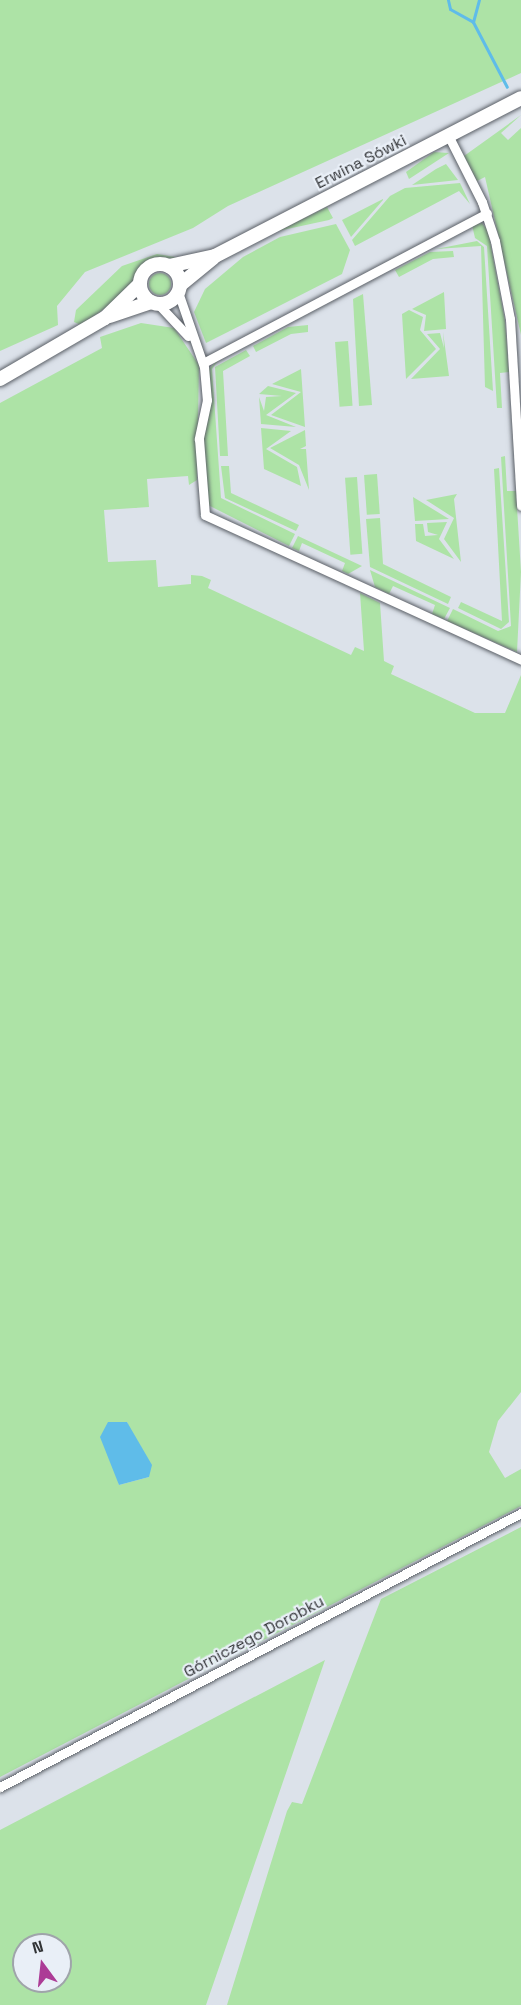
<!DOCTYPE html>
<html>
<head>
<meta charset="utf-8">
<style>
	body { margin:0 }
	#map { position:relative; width:521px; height:2005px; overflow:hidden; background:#dce2ea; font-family:"Space Grotesk",sans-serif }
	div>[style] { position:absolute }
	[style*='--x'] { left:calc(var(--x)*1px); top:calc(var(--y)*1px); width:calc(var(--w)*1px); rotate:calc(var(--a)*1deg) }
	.green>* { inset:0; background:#ade3a6; transform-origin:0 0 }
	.round { border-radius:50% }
	.water>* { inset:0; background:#5fbce9 }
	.stream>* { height:3px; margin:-1.5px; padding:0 1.5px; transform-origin:1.5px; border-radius:1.5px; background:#5fbce9 }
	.roads { filter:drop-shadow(0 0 2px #5a5f66) drop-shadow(0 0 2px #5a5f66) }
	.street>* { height:9px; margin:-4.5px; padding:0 4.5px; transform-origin:4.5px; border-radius:4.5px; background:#fff }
	.secondary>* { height:14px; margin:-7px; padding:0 7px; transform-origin:7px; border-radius:7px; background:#fff }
	.secondary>.ring { margin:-7px; padding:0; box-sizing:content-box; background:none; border:14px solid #fff; border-radius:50% }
	span { translate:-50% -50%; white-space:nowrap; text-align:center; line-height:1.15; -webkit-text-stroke:4.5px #e9eff7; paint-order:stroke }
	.street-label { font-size:16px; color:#313336 }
	.north { position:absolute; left:12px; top:1933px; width:60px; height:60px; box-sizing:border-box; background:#e9eff7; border:2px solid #9fa4aa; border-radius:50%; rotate:345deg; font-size:16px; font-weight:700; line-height:24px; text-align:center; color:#313336 }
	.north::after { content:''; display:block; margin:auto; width:21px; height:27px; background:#ac3b96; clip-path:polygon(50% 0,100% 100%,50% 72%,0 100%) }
</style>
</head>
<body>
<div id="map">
	<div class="green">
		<i style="clip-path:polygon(0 0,521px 0,521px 73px,228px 206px,193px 228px,85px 272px,57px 306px,58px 325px,0 351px)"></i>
		<i style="clip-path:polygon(521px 115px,501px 133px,508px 140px,521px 128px,521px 335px,485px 177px,477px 181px,464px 156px)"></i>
		<i style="clip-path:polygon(434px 152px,449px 153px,409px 179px,406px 172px)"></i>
		<i style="clip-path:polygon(446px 164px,458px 180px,412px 185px,436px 169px)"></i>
		<i style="clip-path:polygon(460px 183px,470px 204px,459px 191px,355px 246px,352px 240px,390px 196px,405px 188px)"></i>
		<i style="clip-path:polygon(383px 199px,383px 200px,351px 237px,342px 220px)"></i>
		<i style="clip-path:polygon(327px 207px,333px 218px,329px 220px,278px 231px)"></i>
		<i style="clip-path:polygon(482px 223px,488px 231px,505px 321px,509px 372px,500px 373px,502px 408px,497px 408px,487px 246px,475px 238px,472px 225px)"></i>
		<i style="clip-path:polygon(336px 224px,350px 250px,342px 274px,206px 343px,194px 312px,205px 289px,243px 257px,280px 237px)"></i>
		<i style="clip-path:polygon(477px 241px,484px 247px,493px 391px,485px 387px,481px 246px,436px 249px)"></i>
		<i style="clip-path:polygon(453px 251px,454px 257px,433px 259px,399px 277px,395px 270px,430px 252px)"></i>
		<i style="clip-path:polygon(157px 254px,181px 258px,147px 263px,121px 297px,81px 325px,74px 322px,76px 310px,122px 266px)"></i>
		<i class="round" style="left:149px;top:273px;width:22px;height:22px"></i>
		<i style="clip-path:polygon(444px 292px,446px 329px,424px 331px,426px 315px,412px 309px)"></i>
		<i style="clip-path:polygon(363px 294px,372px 405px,359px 406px,353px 299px)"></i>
		<i style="clip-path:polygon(409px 310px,423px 317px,420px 330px,436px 349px,406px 379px,402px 314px)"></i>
		<i style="clip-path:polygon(evenodd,141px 323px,174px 328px,199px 365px,197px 480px,189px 485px,188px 476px,147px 479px,149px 507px,104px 510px,108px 562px,156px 560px,158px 587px,191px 584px,191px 575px,202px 576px,211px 580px,208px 588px,351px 655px,355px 647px,364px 651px,360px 593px,380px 603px,384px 661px,394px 666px,391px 674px,475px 713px,505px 713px,521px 675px,521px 1392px,498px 1421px,489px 1452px,505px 1478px,521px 1469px,521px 1506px,0 1777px,0 403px,102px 348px,100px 337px,141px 323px,108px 1422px,127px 1422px,149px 1477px,119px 1485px,108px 1422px)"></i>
		<i style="clip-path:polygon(308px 325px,308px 332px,291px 334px,256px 352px,253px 346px,288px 327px)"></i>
		<i style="clip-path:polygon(443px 332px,449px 376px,411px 379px,440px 349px,427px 334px,440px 333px,444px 348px)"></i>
		<i style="left:348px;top:341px;width:65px;height:13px;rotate:86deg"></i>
		<i style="clip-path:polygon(246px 350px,250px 356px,223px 371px,228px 456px,220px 456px,215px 367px)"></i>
		<i style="clip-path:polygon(220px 358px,212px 369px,221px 498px,295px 534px,289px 546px,208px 505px,203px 437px,209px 369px)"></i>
		<i style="clip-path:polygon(301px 369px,305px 427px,271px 415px,301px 392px,272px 384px)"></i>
		<i style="clip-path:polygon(268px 386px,296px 393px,266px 415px,296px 427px,261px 424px,259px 397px,264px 411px,266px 397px,282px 396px,259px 394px)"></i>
		<i style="clip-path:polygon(261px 428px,291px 431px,266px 449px,297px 467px,301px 486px,264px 469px)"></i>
		<i style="clip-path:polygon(305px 430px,306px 446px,300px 449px,306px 449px,309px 490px,299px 465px,270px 448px)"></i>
		<i style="clip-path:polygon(505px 456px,507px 491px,516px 491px,521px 572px,517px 652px,447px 621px,453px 609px,498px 631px,511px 626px,501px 457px)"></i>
		<i style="clip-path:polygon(221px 466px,229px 466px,231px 493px,299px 525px,296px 531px,225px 498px)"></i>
		<i style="clip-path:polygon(499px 468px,509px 622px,501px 629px,458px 608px,461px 602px,502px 621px,494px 469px)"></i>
		<i style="left:377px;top:474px;width:40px;height:13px;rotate:86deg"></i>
		<i style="left:357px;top:477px;width:77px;height:12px;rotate:86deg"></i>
		<i style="clip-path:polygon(457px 494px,454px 499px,461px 562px,444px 539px,454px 518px,426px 500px)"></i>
		<i style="clip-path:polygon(413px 497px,449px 519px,415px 521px)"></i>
		<i style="clip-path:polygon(380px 518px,383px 564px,451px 597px,448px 604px,370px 567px,366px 519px)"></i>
		<i style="clip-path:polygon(447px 522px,439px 539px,454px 559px,416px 541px,415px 524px,423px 524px,425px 536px,438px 535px,428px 532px,427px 523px)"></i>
		<i style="clip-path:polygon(298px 536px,362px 566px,348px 574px,342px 571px,345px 563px,302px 543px,299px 551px,292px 548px)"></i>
		<i style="clip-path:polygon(370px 570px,450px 608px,444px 619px,432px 614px,435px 605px,393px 586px,389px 594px,375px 587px)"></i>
		<i style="clip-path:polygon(521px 1527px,521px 2005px,227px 2005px,287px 1811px,292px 1802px,302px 1804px,381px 1599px)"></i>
		<i style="clip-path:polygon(evenodd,325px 1660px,206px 2005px,0 2005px,0 1830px,325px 1660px,24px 1945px,60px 1945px,60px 1981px,24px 1981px,24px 1945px)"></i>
	</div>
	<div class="water">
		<i style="clip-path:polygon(108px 1422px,127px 1422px,152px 1465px,149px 1477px,119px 1485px,100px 1437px)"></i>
	</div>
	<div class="stream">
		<i style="--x:448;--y:0;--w:9;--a:77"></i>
		<i style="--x:450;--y:9;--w:26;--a:29"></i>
		<i style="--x:473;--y:22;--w:73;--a:62.4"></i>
		<i style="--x:473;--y:22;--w:23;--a:-75"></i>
	</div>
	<div class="roads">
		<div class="street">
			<i style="--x:448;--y:135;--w:75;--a:63.1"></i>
			<i style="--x:482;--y:202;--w:41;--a:71.6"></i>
			<i style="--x:495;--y:241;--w:79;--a:79.1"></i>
			<i style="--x:510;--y:319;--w:187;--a:86.6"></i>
			<i style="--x:178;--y:292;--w:79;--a:70.9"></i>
			<i style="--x:204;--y:367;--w:33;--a:85"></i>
			<i style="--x:207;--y:400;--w:40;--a:102"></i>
			<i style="--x:199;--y:439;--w:76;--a:85.5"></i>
			<i style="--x:205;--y:515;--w:348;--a:24.6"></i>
			<i style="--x:158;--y:304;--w:44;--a:46.8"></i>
			<i style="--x:203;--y:363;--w:321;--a:-27.8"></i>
			<i style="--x:0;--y:1787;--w:589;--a:-27.74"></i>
		</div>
		<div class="secondary">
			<i class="ring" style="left:140px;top:264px;width:26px;height:26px"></i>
			<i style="--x:169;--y:266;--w:47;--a:-12.3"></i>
			<i style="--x:215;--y:256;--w:344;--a:-27.3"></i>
			<i style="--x:180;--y:285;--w:43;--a:-39.3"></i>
			<i style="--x:110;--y:316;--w:43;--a:-18.9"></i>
			<i style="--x:0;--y:379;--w:121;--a:-30.2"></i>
			<i style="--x:105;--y:318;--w:49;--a:-44.2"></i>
		</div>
	</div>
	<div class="street-label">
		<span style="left:361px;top:162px;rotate:-27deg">Erwina Sówki</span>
		<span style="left:254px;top:1637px;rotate:-28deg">Górniczego Dorobku</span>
	</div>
	<div class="north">N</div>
</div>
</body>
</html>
